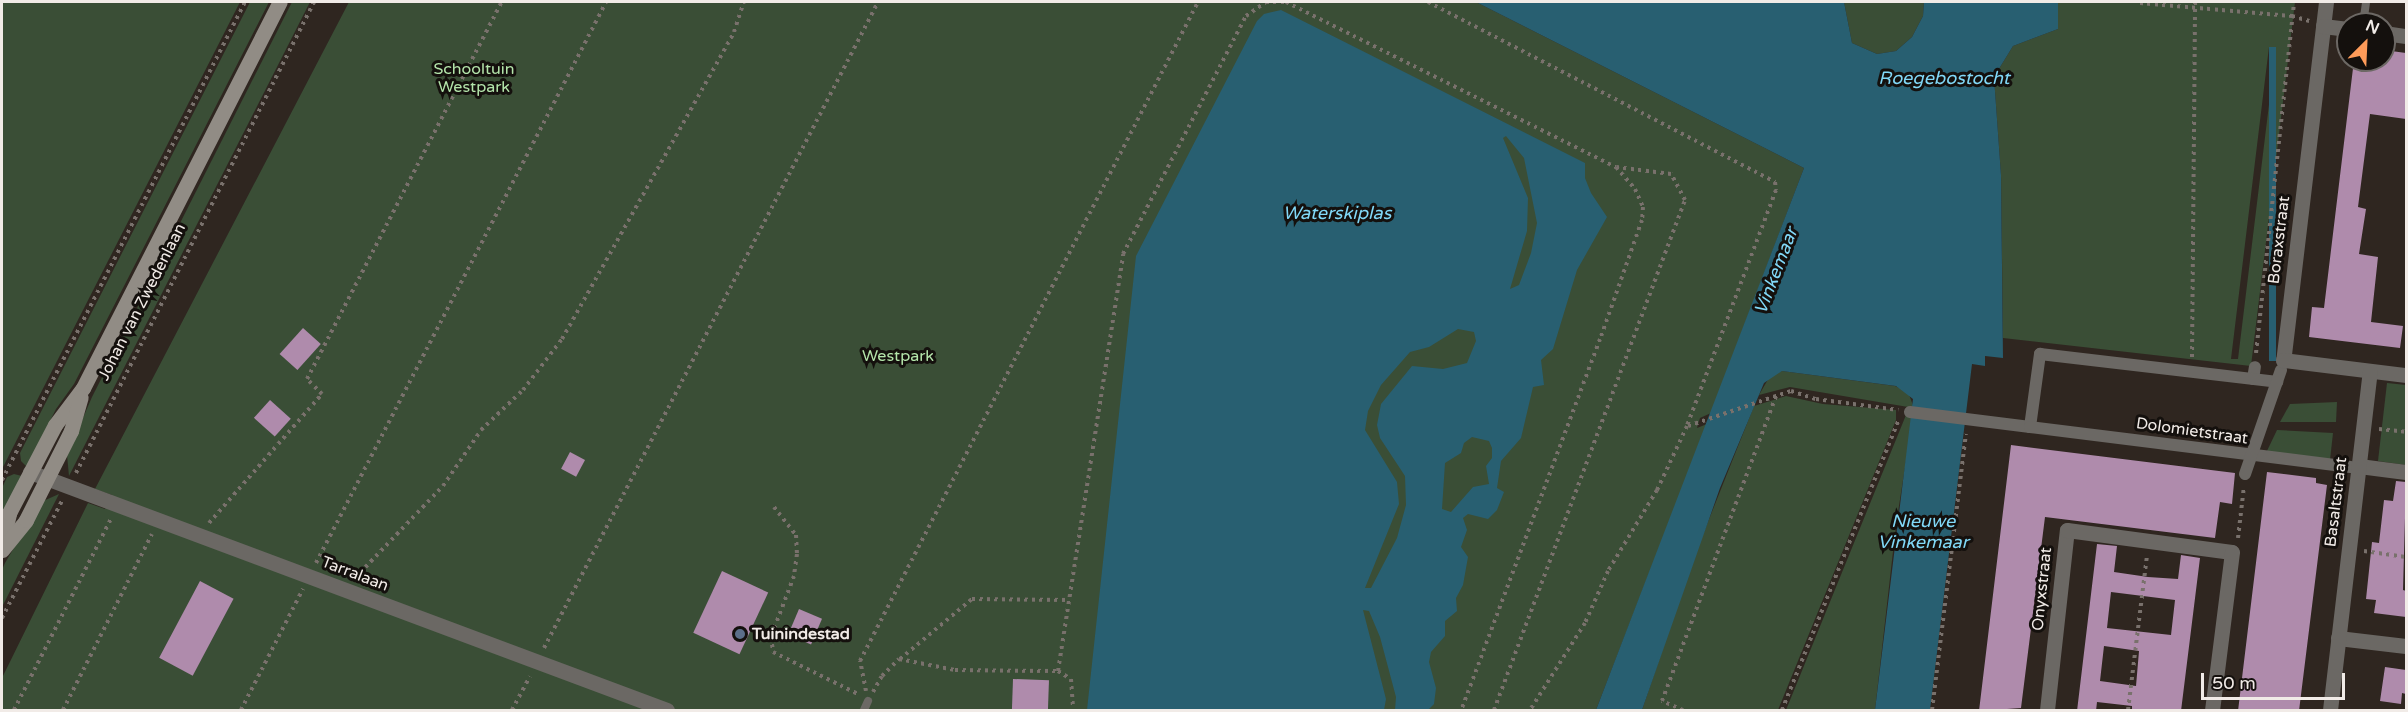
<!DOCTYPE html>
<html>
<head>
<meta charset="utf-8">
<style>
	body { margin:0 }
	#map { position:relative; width:2408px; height:712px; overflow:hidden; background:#2f2620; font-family:"Varela Round",sans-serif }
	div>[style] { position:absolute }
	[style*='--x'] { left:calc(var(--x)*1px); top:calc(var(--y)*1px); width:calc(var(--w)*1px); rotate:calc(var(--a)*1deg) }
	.green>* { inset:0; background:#3a4e36 }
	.water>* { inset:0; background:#285f71; transform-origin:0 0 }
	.building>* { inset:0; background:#af8bac; transform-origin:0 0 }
	.path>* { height:4px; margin-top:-2px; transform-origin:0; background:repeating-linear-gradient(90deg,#79716c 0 3px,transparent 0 7.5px) }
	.service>* { height:8px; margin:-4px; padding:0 4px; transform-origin:4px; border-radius:4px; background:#6b6864 }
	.pedestrian>* { height:12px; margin:-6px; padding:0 6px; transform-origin:6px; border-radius:6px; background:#6b6864 }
	.minor>* { height:15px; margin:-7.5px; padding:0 7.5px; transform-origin:7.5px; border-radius:7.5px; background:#6b6864 }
	.secondary>* { height:15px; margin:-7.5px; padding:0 7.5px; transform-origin:7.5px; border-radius:7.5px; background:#918c85 }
	.dots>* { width:16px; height:16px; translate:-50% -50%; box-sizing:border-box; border:3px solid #14100d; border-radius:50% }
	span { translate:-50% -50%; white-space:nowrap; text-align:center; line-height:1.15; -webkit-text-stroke:6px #14100d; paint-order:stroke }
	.park-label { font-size:16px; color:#b4e5ab }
	.street-label { font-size:16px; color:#f1ebe7 }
	.poi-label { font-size:16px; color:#f1ebe7; font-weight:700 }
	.left { translate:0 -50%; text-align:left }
	.water-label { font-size:18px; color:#81d8f7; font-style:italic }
	.frame { position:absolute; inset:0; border:3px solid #f1ebe7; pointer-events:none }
	.north { position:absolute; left:2336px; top:12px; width:60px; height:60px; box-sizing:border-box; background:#14100d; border:2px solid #6c6864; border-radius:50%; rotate:24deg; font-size:16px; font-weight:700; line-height:24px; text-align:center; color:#f1ebe7 }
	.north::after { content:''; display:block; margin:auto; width:21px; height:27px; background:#fe9b59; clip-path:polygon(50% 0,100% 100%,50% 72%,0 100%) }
	.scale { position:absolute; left:2201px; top:673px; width:144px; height:27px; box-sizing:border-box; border:3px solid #f1ebe7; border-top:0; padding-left:8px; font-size:18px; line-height:21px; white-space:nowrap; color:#f1ebe7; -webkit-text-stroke:4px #14100d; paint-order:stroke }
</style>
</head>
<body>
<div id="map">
	<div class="green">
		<i style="clip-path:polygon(2px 2px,240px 2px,2px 469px)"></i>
		<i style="clip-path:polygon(250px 2px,269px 2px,74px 384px,56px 409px,27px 467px,21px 461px,20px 453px)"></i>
		<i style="clip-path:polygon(292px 2px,310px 2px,69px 476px,67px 455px,92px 397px)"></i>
		<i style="clip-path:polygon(349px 2px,1476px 2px,1804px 168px,1711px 413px,1700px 418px,1697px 428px,1707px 424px,1596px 710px,2px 710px,2px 678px,88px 503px,105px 509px,112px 495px,95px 489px)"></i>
		<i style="clip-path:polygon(1844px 2px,1924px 2px,1923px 16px,1912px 37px,1896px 51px,1877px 54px,1852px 43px)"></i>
		<i style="clip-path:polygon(evenodd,2058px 2px,2295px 2px,2251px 366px,2003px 338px,2001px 175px,1994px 77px,2013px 46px,2058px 29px,2058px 2px,2269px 47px,2276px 47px,2238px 359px,2231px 359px,2269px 47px)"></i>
		<i style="clip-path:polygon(1782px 371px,1895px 386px,1908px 392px,1914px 408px,1790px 387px,1759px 395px,1770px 376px)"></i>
		<i style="clip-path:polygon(2387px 383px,2406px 385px,2406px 465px,2378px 461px)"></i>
		<i style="clip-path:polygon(1786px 396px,1823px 404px,1896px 410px,1896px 420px,1778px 710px,1642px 710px,1694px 557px,1754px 406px)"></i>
		<i style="clip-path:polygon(2337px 402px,2336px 422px,2280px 422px,2290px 404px)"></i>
		<i style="clip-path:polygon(1906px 415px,1913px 416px,1896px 525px,1875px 710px,1786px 710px)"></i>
		<i style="clip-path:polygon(2277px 430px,2333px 433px,2330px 460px,2266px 453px)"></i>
		<i style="clip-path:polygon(14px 474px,22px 476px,2px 515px,2px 488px,7px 477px)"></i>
		<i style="clip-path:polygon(59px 494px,2px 607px,2px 570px,5px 563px,41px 502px)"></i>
	</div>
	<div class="water">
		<i style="clip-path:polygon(1476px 2px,1844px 2px,1852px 43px,1877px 54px,1896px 51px,1912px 37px,1923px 16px,1924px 2px,2058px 2px,2058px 29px,2013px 46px,1994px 77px,2001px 175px,2003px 358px,1985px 356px,1985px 366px,1972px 364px,1930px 710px,1875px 710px,1913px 399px,1896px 386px,1782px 371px,1764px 383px,1720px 488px,1642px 710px,1596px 710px,1804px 168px)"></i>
		<i style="clip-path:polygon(evenodd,1281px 10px,1585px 163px,1585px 178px,1591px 193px,1607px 217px,1577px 270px,1553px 349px,1541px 360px,1544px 385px,1533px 387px,1521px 438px,1501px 461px,1497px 488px,1504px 492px,1497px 510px,1488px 519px,1468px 514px,1463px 518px,1467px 530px,1461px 547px,1468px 557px,1463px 585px,1456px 598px,1457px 611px,1445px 621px,1445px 636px,1431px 652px,1429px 662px,1436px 688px,1434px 704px,1428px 710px,1395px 710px,1396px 697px,1380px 637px,1369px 611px,1363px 610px,1386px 699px,1384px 710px,1087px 710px,1136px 256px,1257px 21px,1264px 14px,1281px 10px,1506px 136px,1524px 158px,1537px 223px,1531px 253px,1519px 285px,1510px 289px,1527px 231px,1528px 198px,1503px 138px,1506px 136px,1281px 10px,1458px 329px,1474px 332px,1476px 341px,1467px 363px,1443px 369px,1412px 366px,1381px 404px,1377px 425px,1380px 438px,1405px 476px,1406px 505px,1397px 538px,1371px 588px,1365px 588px,1399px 504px,1397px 482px,1365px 430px,1368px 411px,1381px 385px,1410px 352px,1429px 347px,1458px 329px,1281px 10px,1472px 437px,1489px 441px,1492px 448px,1492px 458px,1486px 466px,1489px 484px,1473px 487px,1451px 512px,1442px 509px,1445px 463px,1461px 453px,1464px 443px,1472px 437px)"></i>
		<i style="left:2269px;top:47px;width:7px;height:314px"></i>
	</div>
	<div class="building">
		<i style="clip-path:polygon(2384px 50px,2406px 53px,2406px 119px,2370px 114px,2358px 207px,2366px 209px,2359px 254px,2378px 257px,2371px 322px,2403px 326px,2400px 348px,2309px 337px,2312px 307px,2324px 308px,2354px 60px,2384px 60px)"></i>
		<i style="left:303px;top:328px;width:24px;height:35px;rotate:42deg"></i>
		<i style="left:270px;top:400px;width:28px;height:24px;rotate:42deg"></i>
		<i style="clip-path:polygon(2011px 445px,2235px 473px,2232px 504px,2220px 502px,2215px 538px,2045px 517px,2021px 708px,1979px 711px)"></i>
		<i style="left:570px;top:452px;width:17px;height:19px;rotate:28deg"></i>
		<i style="clip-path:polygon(2267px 472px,2316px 478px,2316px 483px,2327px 485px,2299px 711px,2238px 711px)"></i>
		<i style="clip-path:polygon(2396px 481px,2406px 482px,2403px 590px,2406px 591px,2406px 617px,2374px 613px,2376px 600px,2366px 599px,2372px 542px,2379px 543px,2384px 500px,2393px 501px)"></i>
		<i style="clip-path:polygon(evenodd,2097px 544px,2117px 546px,2114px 572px,2148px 577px,2178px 579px,2181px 555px,2200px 558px,2181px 711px,2132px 711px,2132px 706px,2097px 702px,2096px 711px,2077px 711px,2097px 544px,2111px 592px,2175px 600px,2171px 635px,2107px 628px,2111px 592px,2097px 544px,2104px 646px,2139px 651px,2136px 686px,2100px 681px,2104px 646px)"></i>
		<i style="left:722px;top:571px;width:51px;height:68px;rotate:25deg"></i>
		<i style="left:200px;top:581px;width:38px;height:87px;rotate:28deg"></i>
		<i style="left:799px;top:609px;width:25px;height:28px;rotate:23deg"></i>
		<i style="clip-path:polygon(2385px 667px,2406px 670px,2406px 694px,2402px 693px,2401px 704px,2380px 701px)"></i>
		<i style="left:1013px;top:679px;width:36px;height:32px;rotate:2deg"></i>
	</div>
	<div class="path">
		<i style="--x:1266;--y:2;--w:20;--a:0"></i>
		<i style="--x:1286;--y:2;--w:369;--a:26.6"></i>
		<i style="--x:1616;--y:167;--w:29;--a:49"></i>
		<i style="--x:1635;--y:189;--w:20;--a:66"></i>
		<i style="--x:1643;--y:207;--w:13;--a:94"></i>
		<i style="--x:1642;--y:220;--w:126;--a:109.4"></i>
		<i style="--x:1600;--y:339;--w:396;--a:110.5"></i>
		<i style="--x:1428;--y:2;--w:391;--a:27.4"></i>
		<i style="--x:1775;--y:182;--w:8;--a:83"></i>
		<i style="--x:1776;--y:190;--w:252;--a:110.7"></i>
		<i style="--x:1687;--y:426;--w:71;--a:115.1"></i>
		<i style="--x:1657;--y:490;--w:95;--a:121.2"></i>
		<i style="--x:1608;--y:571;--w:57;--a:113.9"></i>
		<i style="--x:1585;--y:623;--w:103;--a:122.3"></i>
		<i style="--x:2140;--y:3;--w:153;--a:4.9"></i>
		<i style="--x:2292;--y:16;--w:18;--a:16"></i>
		<i style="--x:2256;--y:353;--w:353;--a:-83.8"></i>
		<i style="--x:2192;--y:357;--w:355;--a:-89.5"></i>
		<i style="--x:1688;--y:426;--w:109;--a:-18.8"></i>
		<i style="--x:1791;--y:391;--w:26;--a:18"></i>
		<i style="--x:1816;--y:399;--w:83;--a:7.6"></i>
		<i style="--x:2379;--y:429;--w:27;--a:6"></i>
		<i style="--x:76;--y:473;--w:528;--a:-63.19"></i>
		<i style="--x:2;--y:480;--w:536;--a:-63.05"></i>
		<i style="--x:774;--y:507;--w:36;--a:52"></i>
		<i style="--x:796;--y:535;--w:19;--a:87"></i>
		<i style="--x:797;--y:554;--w:22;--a:98"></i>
		<i style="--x:794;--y:576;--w:65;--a:110.7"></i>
		<i style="--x:771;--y:637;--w:15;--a:82"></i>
		<i style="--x:773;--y:652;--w:95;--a:26.3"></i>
		<i style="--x:209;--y:523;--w:171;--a:-48.8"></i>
		<i style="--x:322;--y:394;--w:21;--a:-135"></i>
		<i style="--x:307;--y:379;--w:424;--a:-62.7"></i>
		<i style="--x:2238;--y:538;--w:52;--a:-83.4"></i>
		<i style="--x:2364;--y:551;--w:42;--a:8.1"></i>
		<i style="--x:316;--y:563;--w:632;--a:-62.66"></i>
		<i style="--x:355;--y:578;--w:127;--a:-46.3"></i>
		<i style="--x:443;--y:486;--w:68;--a:-55.8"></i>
		<i style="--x:481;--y:430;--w:58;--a:-43.6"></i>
		<i style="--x:523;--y:390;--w:64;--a:-52.6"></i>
		<i style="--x:562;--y:339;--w:352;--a:-60.7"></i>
		<i style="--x:734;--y:32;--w:32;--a:-72"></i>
		<i style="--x:2;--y:618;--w:131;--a:-62.9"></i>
		<i style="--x:544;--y:648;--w:727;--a:-62.66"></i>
		<i style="--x:900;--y:659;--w:94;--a:-39.8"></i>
		<i style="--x:972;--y:599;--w:97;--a:0.6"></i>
		<i style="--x:1058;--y:671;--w:15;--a:32"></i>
		<i style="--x:1071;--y:679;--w:31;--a:86"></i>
		<i style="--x:866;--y:691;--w:31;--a:-101"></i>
		<i style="--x:860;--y:661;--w:741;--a:-62.85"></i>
		<i style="--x:873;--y:692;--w:18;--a:-61"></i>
		<i style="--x:882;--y:676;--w:24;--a:-45"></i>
		<i style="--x:899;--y:659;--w:57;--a:11.1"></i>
		<i style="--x:955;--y:670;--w:103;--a:0.6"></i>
		<i style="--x:1058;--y:671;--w:422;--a:-81.1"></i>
		<i style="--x:1123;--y:254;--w:268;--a:-62.7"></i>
		<i style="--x:1246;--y:16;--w:24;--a:-35"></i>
		<i style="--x:14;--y:710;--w:214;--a:-63.1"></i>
		<i style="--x:63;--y:710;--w:197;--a:-63.2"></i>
		<i style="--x:241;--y:710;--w:136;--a:-62.9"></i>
		<i style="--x:512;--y:710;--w:38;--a:-62"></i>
		<i style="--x:1494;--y:710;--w:545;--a:-69.47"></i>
		<i style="--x:1685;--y:200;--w:30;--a:-118"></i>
		<i style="--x:1671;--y:174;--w:55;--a:-172.7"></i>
		<i style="--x:1683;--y:710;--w:23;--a:-157"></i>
		<i style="--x:1662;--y:701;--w:328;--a:-69.5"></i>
		<i style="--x:1782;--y:710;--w:314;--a:-68.1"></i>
		<i style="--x:1932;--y:710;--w:278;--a:-83"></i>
		<i style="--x:2128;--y:710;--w:155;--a:-83"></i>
	</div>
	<div class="service">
		<i style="--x:2363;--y:24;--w:22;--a:-82"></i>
		<i style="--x:864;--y:710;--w:10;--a:-66"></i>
	</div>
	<div class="pedestrian">
		<i style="--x:2253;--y:379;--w:12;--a:-81"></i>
		<i style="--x:1910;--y:412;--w:121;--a:7.1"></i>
		<i style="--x:2030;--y:427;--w:74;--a:-82.2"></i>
		<i style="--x:2040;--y:354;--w:239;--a:6.7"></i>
		<i style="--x:2030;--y:427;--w:323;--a:7.1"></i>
		<i style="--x:2245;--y:474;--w:110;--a:-70.9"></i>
	</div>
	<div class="minor">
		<i style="--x:2326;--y:2;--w:361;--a:96.8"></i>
		<i style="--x:2283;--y:360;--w:124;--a:7"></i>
		<i style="--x:2323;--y:26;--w:25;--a:7"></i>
		<i style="--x:2384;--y:33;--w:22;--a:8"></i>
		<i style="--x:2359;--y:466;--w:47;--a:7.3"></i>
		<i style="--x:30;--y:472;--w:680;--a:20.49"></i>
		<i style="--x:2338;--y:638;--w:68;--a:6.7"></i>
		<i style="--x:2047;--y:710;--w:181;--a:-83.7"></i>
		<i style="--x:2067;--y:530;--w:166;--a:7.6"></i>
		<i style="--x:2232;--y:552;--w:159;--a:97.2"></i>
		<i style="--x:2330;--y:710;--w:341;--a:-83.3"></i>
	</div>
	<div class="secondary">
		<i style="--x:2;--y:542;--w:30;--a:-76"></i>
		<i style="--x:9;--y:513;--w:99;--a:-62.4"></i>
		<i style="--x:55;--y:425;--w:46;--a:-52.9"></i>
		<i style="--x:83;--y:388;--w:433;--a:-63"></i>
		<i style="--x:2;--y:550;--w:38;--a:-51"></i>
		<i style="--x:26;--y:520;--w:100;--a:-63.2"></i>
		<i style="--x:71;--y:431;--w:35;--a:-74"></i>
	</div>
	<div class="dots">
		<i style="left:740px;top:634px;background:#5c6f8a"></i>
	</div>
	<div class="park-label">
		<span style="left:474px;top:78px">Schooltuin<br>Westpark</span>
		<span style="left:898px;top:356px">Westpark</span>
	</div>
	<div class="street-label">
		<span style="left:2279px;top:240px;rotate:-83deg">Boraxstraat</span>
		<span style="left:142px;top:302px;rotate:-63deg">Johan van Zwedenlaan</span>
		<span style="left:2192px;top:431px;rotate:8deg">Dolomietstraat</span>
		<span style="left:2336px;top:502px;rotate:-83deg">Basaltstraat</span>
		<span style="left:355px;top:574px;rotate:21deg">Tarralaan</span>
		<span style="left:2042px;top:589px;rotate:-84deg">Onyxstraat</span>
	</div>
	<div class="poi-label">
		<span class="left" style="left:752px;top:634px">Tuinindestad</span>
	</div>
	<div class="water-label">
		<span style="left:1944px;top:78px">Roegebostocht</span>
		<span style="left:1337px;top:213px">Waterskiplas</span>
		<span style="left:1776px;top:271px;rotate:-69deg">Vinkemaar</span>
		<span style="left:1923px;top:532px">Nieuwe<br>Vinkemaar</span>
	</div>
	<div class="frame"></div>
	<div class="north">N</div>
	<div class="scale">50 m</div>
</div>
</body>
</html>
